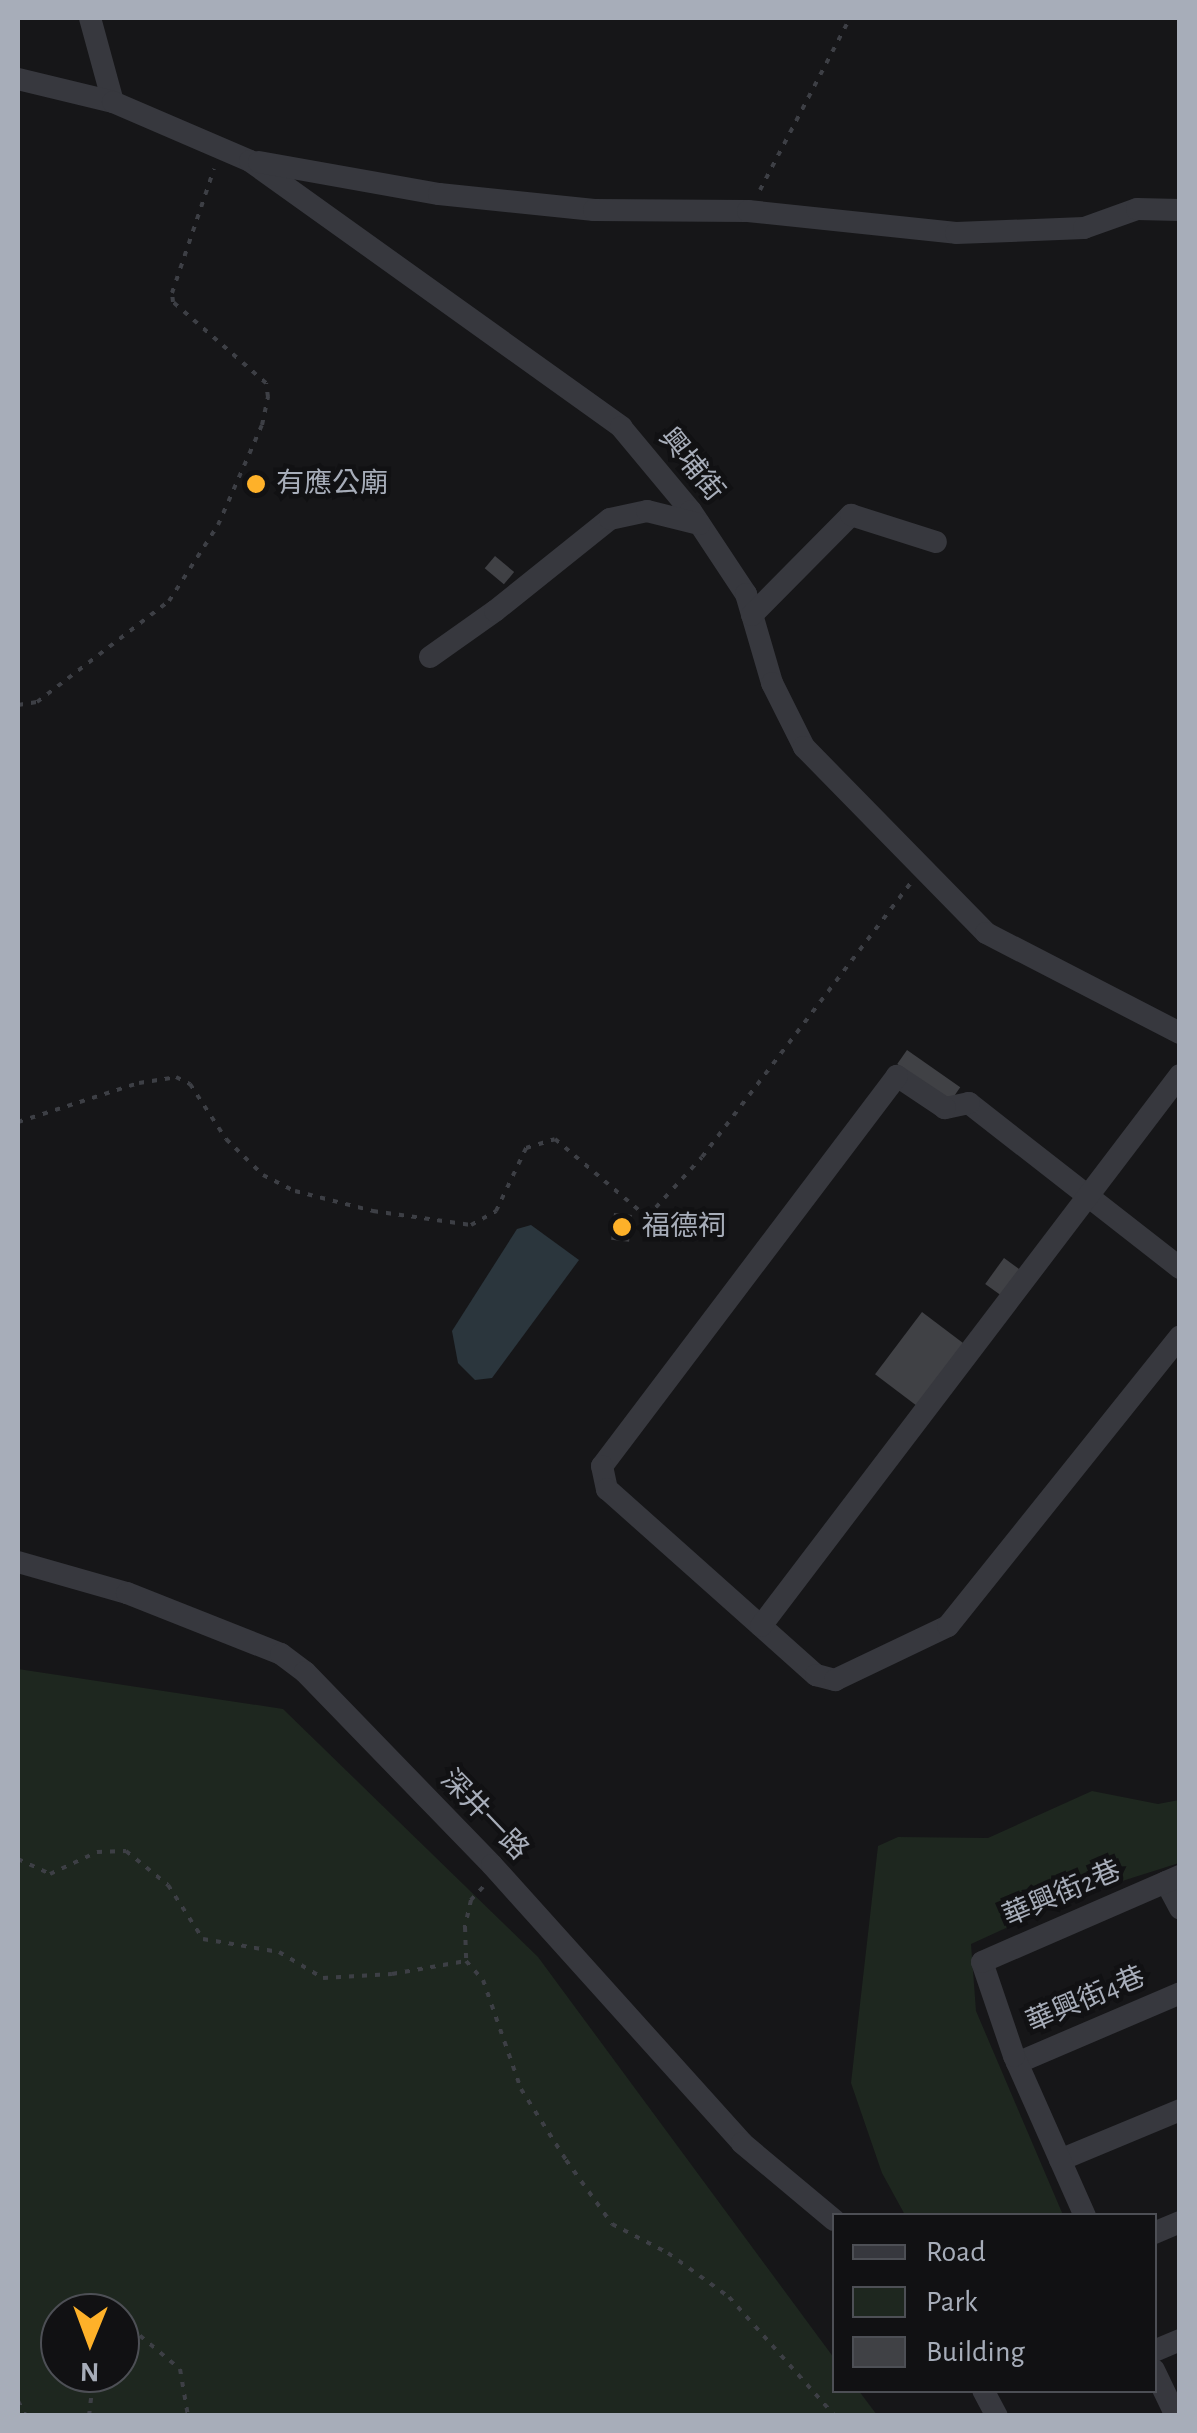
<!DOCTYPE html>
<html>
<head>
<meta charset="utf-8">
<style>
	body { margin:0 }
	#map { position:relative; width:1197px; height:2433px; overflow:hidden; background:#161618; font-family:"Alegreya Sans","Noto Sans TC",sans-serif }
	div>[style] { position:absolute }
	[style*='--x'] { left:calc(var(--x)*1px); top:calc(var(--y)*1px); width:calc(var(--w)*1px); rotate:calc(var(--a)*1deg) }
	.green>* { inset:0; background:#1e271f }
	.water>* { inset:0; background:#2b363d }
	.building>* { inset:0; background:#404145; transform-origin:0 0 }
	.path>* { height:4px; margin-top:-2px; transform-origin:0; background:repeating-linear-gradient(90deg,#3d3f45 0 5px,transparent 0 13px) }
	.minor>* { height:22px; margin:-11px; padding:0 11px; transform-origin:11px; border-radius:11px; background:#37383e }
	.dots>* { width:28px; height:28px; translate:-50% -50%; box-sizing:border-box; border:5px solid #111113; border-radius:50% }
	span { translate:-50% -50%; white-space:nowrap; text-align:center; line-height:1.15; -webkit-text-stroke:9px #111113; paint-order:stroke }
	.street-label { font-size:28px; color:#a7adb9 }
	.poi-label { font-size:28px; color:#a7adb9 }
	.left { translate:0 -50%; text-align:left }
	.frame { position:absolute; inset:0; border:20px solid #a7adb9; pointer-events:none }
	.legend { position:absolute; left:832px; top:2213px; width:325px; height:180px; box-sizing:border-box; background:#111113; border:2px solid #4d4f55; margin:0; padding:12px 18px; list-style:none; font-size:30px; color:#a7adb9 }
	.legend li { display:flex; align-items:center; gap:20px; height:50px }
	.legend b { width:50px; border:2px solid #4d4f55 }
	.north { position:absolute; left:40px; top:2293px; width:100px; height:100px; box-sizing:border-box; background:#111113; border:2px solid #4d4f55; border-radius:50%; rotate:181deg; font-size:28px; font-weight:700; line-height:40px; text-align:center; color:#a7adb9 }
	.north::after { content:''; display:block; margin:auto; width:35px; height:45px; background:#feb129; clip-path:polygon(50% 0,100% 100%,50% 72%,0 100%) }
</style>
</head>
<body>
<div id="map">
	<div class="green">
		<i style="clip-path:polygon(evenodd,18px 1669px,283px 1709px,538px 1957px,834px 2358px,834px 2390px,859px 2391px,877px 2415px,18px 2415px,18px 1669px,60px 2313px,120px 2313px,120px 2373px,60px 2373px,60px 2313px)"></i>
		<i style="clip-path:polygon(1092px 1791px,1158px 1804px,1179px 1800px,1179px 1863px,1078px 1895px,971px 1944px,976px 2011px,1063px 2215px,905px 2215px,882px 2173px,851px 2083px,878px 1846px,898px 1837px,988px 1838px)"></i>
	</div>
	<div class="water">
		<i style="clip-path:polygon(531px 1225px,579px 1260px,492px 1378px,475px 1380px,458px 1363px,452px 1331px,517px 1229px)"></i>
	</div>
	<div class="building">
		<i style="left:495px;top:556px;width:25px;height:16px;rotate:40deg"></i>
		<i style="left:907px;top:1050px;width:65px;height:17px;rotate:35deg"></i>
		<i style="left:614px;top:1213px;width:18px;height:27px;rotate:6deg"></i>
		<i style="left:1004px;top:1258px;width:19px;height:32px;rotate:36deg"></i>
		<i style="left:922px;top:1312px;width:53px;height:78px;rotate:37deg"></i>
	</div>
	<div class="path">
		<i style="--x:760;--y:190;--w:194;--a:-62.4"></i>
		<i style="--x:18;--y:705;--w:19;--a:-9"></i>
		<i style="--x:37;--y:702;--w:166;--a:-37.4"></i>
		<i style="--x:169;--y:601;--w:90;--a:-57.2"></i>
		<i style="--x:218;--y:525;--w:109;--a:-66.3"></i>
		<i style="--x:262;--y:425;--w:29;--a:-78"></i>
		<i style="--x:268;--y:397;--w:14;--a:-98"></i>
		<i style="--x:266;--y:383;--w:123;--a:-138.9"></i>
		<i style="--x:173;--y:302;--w:9;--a:-96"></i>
		<i style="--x:172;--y:293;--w:131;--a:-71.3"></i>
		<i style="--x:18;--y:1122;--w:127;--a:-17.9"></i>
		<i style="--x:139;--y:1083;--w:37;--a:-9"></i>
		<i style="--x:176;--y:1077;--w:16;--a:27"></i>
		<i style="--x:190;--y:1084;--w:66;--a:56.8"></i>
		<i style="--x:226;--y:1139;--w:52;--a:44.2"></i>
		<i style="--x:263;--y:1175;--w:36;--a:27"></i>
		<i style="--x:295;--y:1191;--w:81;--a:14.4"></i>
		<i style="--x:373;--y:1211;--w:99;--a:8.1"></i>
		<i style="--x:471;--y:1225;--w:29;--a:-29"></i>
		<i style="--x:496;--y:1211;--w:70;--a:-64.5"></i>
		<i style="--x:526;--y:1148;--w:30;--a:-17"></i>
		<i style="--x:555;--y:1139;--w:121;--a:40.3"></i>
		<i style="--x:647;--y:1217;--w:81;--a:-47.5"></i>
		<i style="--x:702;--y:1157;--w:345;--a:-52.7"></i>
		<i style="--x:18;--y:1859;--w:35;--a:25"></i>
		<i style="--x:50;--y:1874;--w:52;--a:-25.1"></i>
		<i style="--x:97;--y:1852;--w:29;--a:-2"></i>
		<i style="--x:126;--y:1851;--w:54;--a:39"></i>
		<i style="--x:168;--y:1885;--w:64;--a:57.1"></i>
		<i style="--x:203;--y:1939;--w:77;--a:9.7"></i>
		<i style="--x:279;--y:1952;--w:51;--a:30.6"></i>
		<i style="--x:323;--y:1978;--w:69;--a:-3.3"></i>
		<i style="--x:392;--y:1974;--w:75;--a:-10"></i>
		<i style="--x:483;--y:1887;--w:18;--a:133"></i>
		<i style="--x:471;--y:1900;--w:28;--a:103"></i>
		<i style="--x:465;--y:1927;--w:34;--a:88"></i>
		<i style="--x:466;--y:1961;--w:25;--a:48"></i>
		<i style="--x:483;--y:1980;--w:115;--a:70.8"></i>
		<i style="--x:521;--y:2089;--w:84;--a:57.6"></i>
		<i style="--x:566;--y:2160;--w:79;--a:54.3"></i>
		<i style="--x:612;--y:2224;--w:63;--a:27.4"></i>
		<i style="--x:668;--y:2253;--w:75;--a:35.8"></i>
		<i style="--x:729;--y:2297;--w:159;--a:48.3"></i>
		<i style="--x:100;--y:2313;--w:7;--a:-82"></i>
		<i style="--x:101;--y:2306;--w:12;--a:35"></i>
		<i style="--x:120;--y:2319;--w:78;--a:39.8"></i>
		<i style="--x:180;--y:2369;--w:48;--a:80.3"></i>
		<i style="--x:18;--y:2401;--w:17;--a:62"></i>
		<i style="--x:89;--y:2416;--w:43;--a:-83.4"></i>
	</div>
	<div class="minor">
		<i style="--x:90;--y:18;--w:87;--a:74.7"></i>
		<i style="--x:18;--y:79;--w:98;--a:13.6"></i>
		<i style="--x:113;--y:102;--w:149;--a:23.3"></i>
		<i style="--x:250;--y:161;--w:457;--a:35.6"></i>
		<i style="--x:621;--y:427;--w:109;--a:50.2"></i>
		<i style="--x:691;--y:511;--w:100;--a:56.5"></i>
		<i style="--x:746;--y:594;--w:93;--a:73.7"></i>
		<i style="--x:772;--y:683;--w:72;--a:63.4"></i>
		<i style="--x:804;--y:747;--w:260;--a:45.6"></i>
		<i style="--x:986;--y:933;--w:218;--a:27.3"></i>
		<i style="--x:259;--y:162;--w:183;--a:10.1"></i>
		<i style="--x:439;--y:194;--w:156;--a:5.9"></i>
		<i style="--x:594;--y:210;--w:154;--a:0.4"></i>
		<i style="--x:748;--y:211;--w:209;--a:6"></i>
		<i style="--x:956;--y:233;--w:128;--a:-2.2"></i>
		<i style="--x:1084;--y:228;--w:56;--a:-19.7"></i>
		<i style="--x:1137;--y:209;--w:43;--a:1.3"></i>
		<i style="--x:752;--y:615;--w:141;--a:-45.3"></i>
		<i style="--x:851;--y:515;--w:89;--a:17.6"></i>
		<i style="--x:430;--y:657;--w:80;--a:-35.3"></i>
		<i style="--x:495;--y:611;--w:147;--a:-38.7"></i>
		<i style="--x:610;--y:519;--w:38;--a:-12"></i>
		<i style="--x:647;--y:511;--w:54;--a:14"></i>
		<i style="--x:1180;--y:1268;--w:268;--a:-142"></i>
		<i style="--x:969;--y:1103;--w:25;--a:168"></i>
		<i style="--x:945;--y:1108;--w:58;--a:-146.3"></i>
		<i style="--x:897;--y:1076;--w:489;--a:127.1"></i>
		<i style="--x:602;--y:1466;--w:24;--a:78"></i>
		<i style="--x:607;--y:1489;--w:280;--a:41.7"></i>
		<i style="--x:816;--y:1675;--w:20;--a:15"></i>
		<i style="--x:835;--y:1680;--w:125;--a:-25.5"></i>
		<i style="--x:948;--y:1626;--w:371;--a:-51.3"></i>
		<i style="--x:18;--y:1562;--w:113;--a:15.9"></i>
		<i style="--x:127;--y:1593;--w:166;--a:21.6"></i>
		<i style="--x:281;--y:1654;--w:30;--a:37"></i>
		<i style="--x:305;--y:1672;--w:269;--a:45.9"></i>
		<i style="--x:492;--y:1865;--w:374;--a:48"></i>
		<i style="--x:742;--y:2143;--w:120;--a:39.9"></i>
		<i style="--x:761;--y:1626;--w:692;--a:-52.75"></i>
		<i style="--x:1166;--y:1882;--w:30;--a:62"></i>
		<i style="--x:1017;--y:2063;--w:177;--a:-23.2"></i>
		<i style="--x:1060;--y:2160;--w:130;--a:-22.6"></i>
		<i style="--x:1085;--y:2216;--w:175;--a:-113.9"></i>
		<i style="--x:1014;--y:2056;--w:99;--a:-108.8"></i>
		<i style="--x:982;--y:1962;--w:216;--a:-23.5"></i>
		<i style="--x:1154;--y:2233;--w:28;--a:-23"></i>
		<i style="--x:1154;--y:2351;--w:28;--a:-23"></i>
		<i style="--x:1154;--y:2370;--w:51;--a:64.4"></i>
		<i style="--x:983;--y:2390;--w:30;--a:62"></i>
	</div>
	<div class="dots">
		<i style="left:256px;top:484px;background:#feb129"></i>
		<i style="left:622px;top:1227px;background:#feb129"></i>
	</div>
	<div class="street-label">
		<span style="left:691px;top:465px;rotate:51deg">興埔街</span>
		<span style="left:484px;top:1815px;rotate:46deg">深井一路</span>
		<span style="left:1062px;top:1894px;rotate:-23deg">華興街2巷</span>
		<span style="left:1086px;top:2000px;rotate:-23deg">華興街4巷</span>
	</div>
	<div class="poi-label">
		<span class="left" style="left:276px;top:484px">有應公廟</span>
		<span class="left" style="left:642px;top:1227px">福德祠</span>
	</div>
	<div class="frame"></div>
	<ul class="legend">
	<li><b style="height:12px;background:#37383e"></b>Road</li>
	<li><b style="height:28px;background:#1e271f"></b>Park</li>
	<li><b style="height:28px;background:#404145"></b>Building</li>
	</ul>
	<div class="north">N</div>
</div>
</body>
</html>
